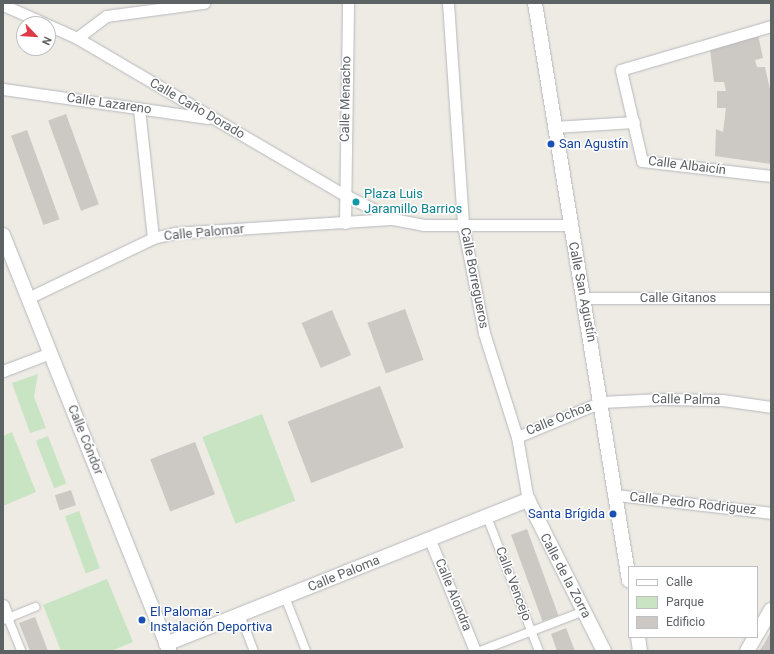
<!DOCTYPE html>
<html>
<head>
<meta charset="utf-8">
<style>
	body { margin:0 }
	#map { position:relative; width:774px; height:654px; overflow:hidden; background:#eeebe5; font-family:Roboto,sans-serif }
	div>[style] { position:absolute }
	[style*='--x'] { left:calc(var(--x)*1px); top:calc(var(--y)*1px); width:calc(var(--w)*1px); rotate:calc(var(--a)*1deg) }
	.green>* { inset:0; background:#c9e4c3; transform-origin:0 0 }
	.building>* { inset:0; background:#ccc8c4; transform-origin:0 0 }
	.roads { filter:drop-shadow(0 0 1px #b6b8bb) drop-shadow(0 0 1px #b6b8bb) }
	.pedestrian>* { height:8px; margin:-4px; padding:0 4px; transform-origin:4px; border-radius:4px; background:#fff }
	.minor>* { height:11px; margin:-5.5px; padding:0 5.5px; transform-origin:5.5px; border-radius:5.5px; background:#fff }
	.tertiary>* { height:14px; margin:-7px; padding:0 7px; transform-origin:7px; border-radius:7px; background:#fff }
	.dots>* { width:11px; height:11px; translate:-50% -50%; box-sizing:border-box; border:2px solid #fff; border-radius:50% }
	span { translate:-50% -50%; white-space:nowrap; text-align:center; line-height:1.15; -webkit-text-stroke:3px #fff; paint-order:stroke }
	.street-label { font-size:13px; color:#5d6265 }
	.transit-label { font-size:13px; color:#164399 }
	.left { translate:0 -50%; text-align:left }
	.right { translate:-100% -50%; text-align:right }
	.culture-label { font-size:13px; color:#0d838f }
	.frame { position:absolute; inset:0; border:4px solid #5d6265; pointer-events:none }
	.legend { position:absolute; left:628px; top:566px; width:130px; height:72px; box-sizing:border-box; background:#fff; border:1px solid #bec0c1; margin:0; padding:5px 7px; list-style:none; font-size:12px; color:#5d6265 }
	.legend li { display:flex; align-items:center; gap:8px; height:20px }
	.legend b { width:20px; border:1px solid #bec0c1 }
	.north { position:absolute; left:16px; top:16px; width:40px; height:40px; box-sizing:border-box; background:#fff; border:1px solid #bec0c1; border-radius:50%; rotate:115deg; font-size:11px; font-weight:700; line-height:16px; text-align:center; color:#5d6265 }
	.north::after { content:''; display:block; margin:auto; width:14px; height:18px; background:#de3b48; clip-path:polygon(50% 0,100% 100%,50% 72%,0 100%) }
</style>
</head>
<body>
<div id="map">
	<div class="green">
		<i style="clip-path:polygon(38px 374px,34px 397px,46px 428px,30px 433px,12px 383px)"></i>
		<i style="left:262px;top:414px;width:93px;height:64px;rotate:69deg"></i>
		<i style="clip-path:polygon(12px 432px,36px 492px,3px 506px,3px 436px)"></i>
		<i style="left:48px;top:436px;width:51px;height:13px;rotate:69deg"></i>
		<i style="left:79px;top:511px;width:61px;height:15px;rotate:70deg"></i>
		<i style="clip-path:polygon(107px 579px,133px 642px,111px 651px,61px 651px,43px 605px)"></i>
	</div>
	<div class="building">
		<i style="clip-path:polygon(758px 35px,763px 58px,755px 60px,757px 67px,765px 67px,771px 94px,771px 164px,715px 156px,716px 129px,723px 132px,726px 108px,717px 108px,717px 91px,726px 91px,724px 82px,714px 82px,710px 49px)"></i>
		<i style="left:66px;top:114px;width:96px;height:19px;rotate:70deg"></i>
		<i style="left:27px;top:130px;width:95px;height:17px;rotate:70deg"></i>
		<i style="left:405px;top:309px;width:54px;height:40px;rotate:70deg"></i>
		<i style="left:332px;top:310px;width:49px;height:33px;rotate:67deg"></i>
		<i style="left:380px;top:386px;width:66px;height:99px;rotate:69deg"></i>
		<i style="left:195px;top:442px;width:56px;height:48px;rotate:69deg"></i>
		<i style="left:71px;top:490px;width:16px;height:17px;rotate:72deg"></i>
		<i style="left:527px;top:529px;width:92px;height:17px;rotate:70deg"></i>
		<i style="clip-path:polygon(35px 617px,48px 651px,30px 651px,19px 623px)"></i>
		<i style="clip-path:polygon(566px 628px,575px 651px,557px 651px,551px 634px)"></i>
		<i style="clip-path:polygon(771px 631px,771px 651px,759px 651px,764px 644px)"></i>
	</div>
	<div class="roads">
		<div class="pedestrian">
			<i style="--x:487;--y:517;--w:144;--a:68.8"></i>
			<i style="--x:285;--y:597;--w:58;--a:68.7"></i>
			<i style="--x:240;--y:615;--w:39;--a:69"></i>
			<i style="--x:8;--y:618;--w:35;--a:68"></i>
			<i style="--x:3;--y:620;--w:35;--a:-22"></i>
			<i style="--x:480;--y:651;--w:111;--a:-21"></i>
		</div>
		<div class="minor">
			<i style="--x:448;--y:3;--w:223;--a:86.1"></i>
			<i style="--x:463;--y:225;--w:110;--a:79"></i>
			<i style="--x:484;--y:333;--w:109;--a:72.4"></i>
			<i style="--x:517;--y:437;--w:64;--a:80.1"></i>
			<i style="--x:3;--y:5;--w:47;--a:23.8"></i>
			<i style="--x:48;--y:25;--w:32;--a:24"></i>
			<i style="--x:77;--y:38;--w:311;--a:30.4"></i>
			<i style="--x:345;--y:195;--w:54;--a:26.6"></i>
			<i style="--x:393;--y:219;--w:31;--a:11"></i>
			<i style="--x:423;--y:225;--w:146;--a:0"></i>
			<i style="--x:771;--y:26;--w:156;--a:163.7"></i>
			<i style="--x:621;--y:70;--w:93;--a:77"></i>
			<i style="--x:642;--y:161;--w:130;--a:6.6"></i>
			<i style="--x:77;--y:38;--w:36;--a:-37"></i>
			<i style="--x:106;--y:16;--w:99;--a:-7.6"></i>
			<i style="--x:3;--y:89;--w:207;--a:8.1"></i>
			<i style="--x:139;--y:109;--w:130;--a:83.8"></i>
			<i style="--x:554;--y:127;--w:80;--a:-3.6"></i>
			<i style="--x:345;--y:223;--w:220;--a:-89.2"></i>
			<i style="--x:28;--y:298;--w:139;--a:-25.6"></i>
			<i style="--x:153;--y:238;--w:23;--a:-13"></i>
			<i style="--x:175;--y:233;--w:218;--a:-3.7"></i>
			<i style="--x:584;--y:298;--w:187;--a:0"></i>
			<i style="--x:3;--y:371;--w:50;--a:-21"></i>
			<i style="--x:517;--y:437;--w:91;--a:-22.6"></i>
			<i style="--x:601;--y:402;--w:60;--a:-2.9"></i>
			<i style="--x:661;--y:399;--w:61;--a:0.9"></i>
			<i style="--x:722;--y:400;--w:49;--a:8.1"></i>
			<i style="--x:616;--y:495;--w:156;--a:6.6"></i>
			<i style="--x:430;--y:540;--w:120;--a:67.9"></i>
			<i style="--x:3;--y:605;--w:14;--a:69"></i>
		</div>
		<div class="tertiary">
			<i style="--x:535;--y:3;--w:585;--a:80.75"></i>
			<i style="--x:3;--y:235;--w:448;--a:68.2"></i>
			<i style="--x:757;--y:634;--w:28;--a:-60"></i>
			<i style="--x:638;--y:637;--w:14;--a:82"></i>
			<i style="--x:166;--y:644;--w:390;--a:-21.7"></i>
			<i style="--x:528;--y:500;--w:169;--a:63.3"></i>
			<i style="--x:747;--y:651;--w:16;--a:-60"></i>
		</div>
	</div>
	<div class="dots">
		<i style="left:551px;top:144px;background:#1a4fb4"></i>
		<i style="left:356px;top:202px;background:#0f9aa8"></i>
		<i style="left:613px;top:514px;background:#1a4fb4"></i>
		<i style="left:142px;top:620px;background:#1a4fb4"></i>
	</div>
	<div class="street-label">
		<span style="left:346px;top:99px;rotate:-89deg">Calle Menacho</span>
		<span style="left:109px;top:104px;rotate:8deg">Calle Lazareno</span>
		<span style="left:197px;top:109px;rotate:30deg">Calle Caño Dorado</span>
		<span style="left:687px;top:166px;rotate:7deg">Calle Albaicín</span>
		<span style="left:204px;top:233px;rotate:-5deg">Calle Palomar</span>
		<span style="left:474px;top:278px;rotate:79deg">Calle Borregueros</span>
		<span style="left:582px;top:292px;rotate:79deg">Calle San Agustín</span>
		<span style="left:678px;top:298px">Calle Gitanos</span>
		<span style="left:686px;top:400px;rotate:1deg">Calle Palma</span>
		<span style="left:559px;top:419px;rotate:-22deg">Calle Ochoa</span>
		<span style="left:85px;top:440px;rotate:68deg">Calle Cóndor</span>
		<span style="left:693px;top:504px;rotate:6deg">Calle Pedro Rodriguez</span>
		<span style="left:344px;top:574px;rotate:-22deg">Calle Paloma</span>
		<span style="left:565px;top:576px;rotate:62deg">Calle de la Zorra</span>
		<span style="left:513px;top:584px;rotate:69deg">Calle Vencejo</span>
		<span style="left:453px;top:595px;rotate:68deg">Calle Alondra</span>
	</div>
	<div class="transit-label">
		<span class="left" style="left:559px;top:144px">San Agustín</span>
		<span class="right" style="left:605px;top:514px">Santa Brígida</span>
		<span class="left" style="left:150px;top:620px">El Palomar -<br>Instalación Deportiva</span>
	</div>
	<div class="culture-label">
		<span class="left" style="left:364px;top:202px">Plaza Luis<br>Jaramillo Barrios</span>
	</div>
	<div class="frame"></div>
	<ul class="legend">
	<li><b style="height:5px;background:#fff"></b>Calle</li>
	<li><b style="height:11px;background:#c9e4c3"></b>Parque</li>
	<li><b style="height:11px;background:#ccc8c4"></b>Edificio</li>
	</ul>
	<div class="north">N</div>
</div>
</body>
</html>
